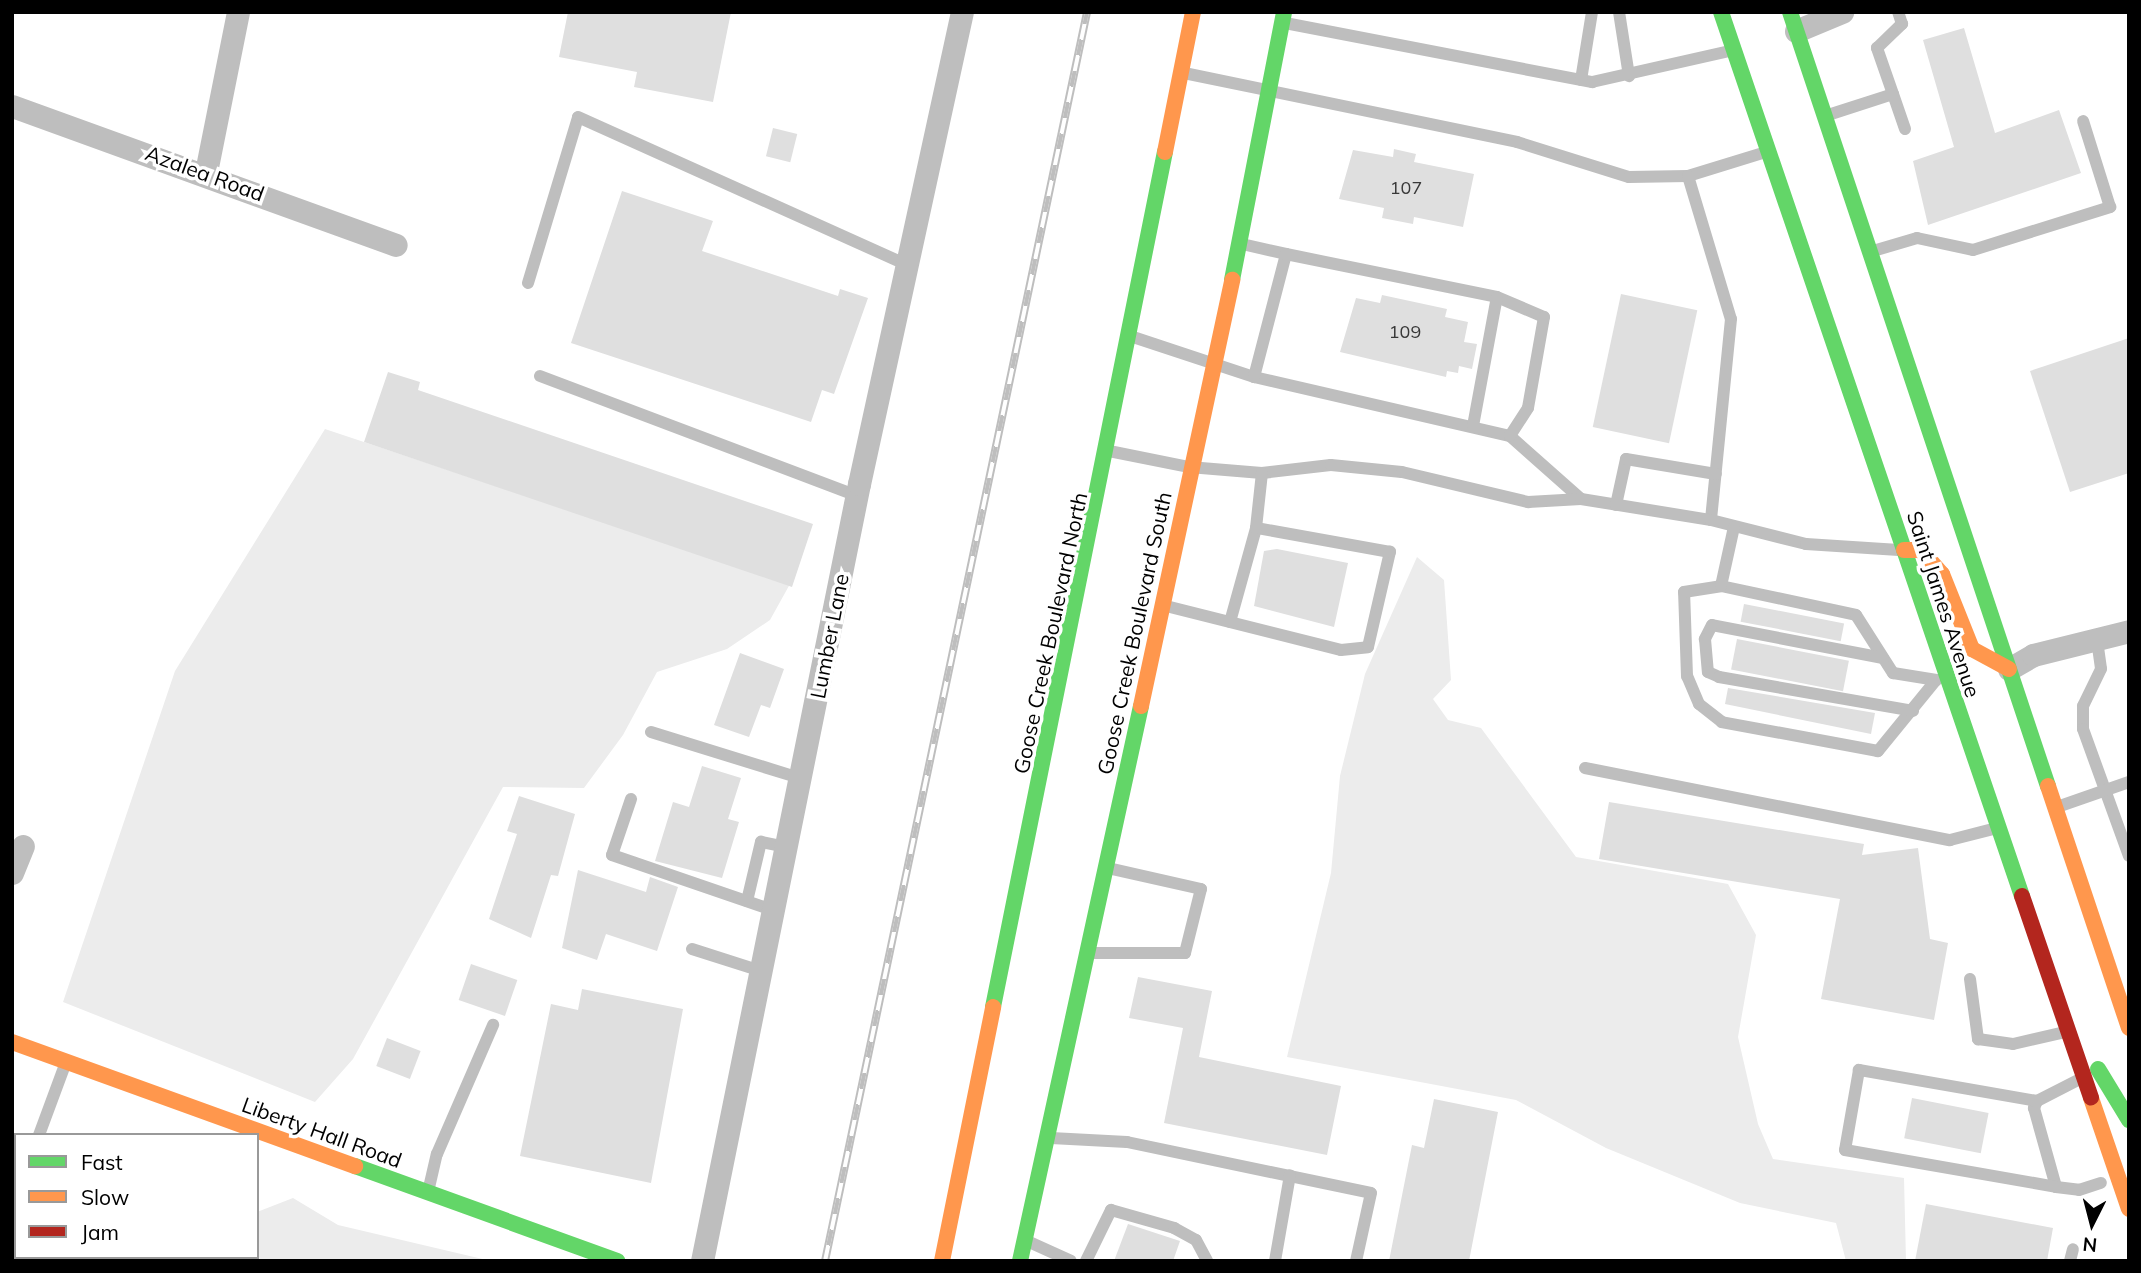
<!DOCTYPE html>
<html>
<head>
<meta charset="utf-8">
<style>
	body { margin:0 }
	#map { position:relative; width:2141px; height:1273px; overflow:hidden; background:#fff; font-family:Mulish,sans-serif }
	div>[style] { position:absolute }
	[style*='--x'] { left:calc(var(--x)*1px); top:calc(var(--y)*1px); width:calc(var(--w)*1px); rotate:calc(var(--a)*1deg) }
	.green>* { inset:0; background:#ececec }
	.building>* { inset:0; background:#dfdfdf; transform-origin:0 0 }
	.lane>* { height:12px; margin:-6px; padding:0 6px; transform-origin:6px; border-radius:6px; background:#bebebe }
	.street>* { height:23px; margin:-11.5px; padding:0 11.5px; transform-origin:11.5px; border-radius:11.5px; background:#bebebe }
	.fast>* { height:16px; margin:-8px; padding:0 8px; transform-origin:8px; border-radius:8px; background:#63d668 }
	.slow>* { height:16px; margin:-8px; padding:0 8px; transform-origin:8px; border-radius:8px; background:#ff974d }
	.jam>* { height:16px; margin:-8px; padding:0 8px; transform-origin:8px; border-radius:8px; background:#b3261e }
	.rail>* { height:8px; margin-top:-4px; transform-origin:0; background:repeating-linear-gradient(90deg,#fff 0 16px,#bebebe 0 32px); box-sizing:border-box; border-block:2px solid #bebebe }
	span { translate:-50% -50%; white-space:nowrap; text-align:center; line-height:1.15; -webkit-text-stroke:7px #fff; paint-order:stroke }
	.number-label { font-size:18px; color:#383838 }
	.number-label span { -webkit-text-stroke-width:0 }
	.street-label { font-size:21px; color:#000 }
	.frame { position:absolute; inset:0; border:14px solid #000; pointer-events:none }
	.legend { position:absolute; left:14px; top:1133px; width:245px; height:126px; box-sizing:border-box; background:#fff; border:2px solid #999; margin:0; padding:9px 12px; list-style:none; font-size:21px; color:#000 }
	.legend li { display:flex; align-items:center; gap:14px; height:35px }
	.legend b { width:35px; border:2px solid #999 }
	.north { position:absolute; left:2057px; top:1189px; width:70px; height:70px; -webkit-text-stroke:5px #fff; paint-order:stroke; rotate:186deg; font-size:19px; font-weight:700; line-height:28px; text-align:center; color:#000 }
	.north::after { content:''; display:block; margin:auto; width:24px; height:32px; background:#000; clip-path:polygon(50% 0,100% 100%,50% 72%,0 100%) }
</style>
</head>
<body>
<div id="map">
	<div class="green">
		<i style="clip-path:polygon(325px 429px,790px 584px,770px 620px,727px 649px,657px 672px,623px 735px,584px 788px,503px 787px,353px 1059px,315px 1102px,63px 1002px,175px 671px)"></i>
		<i style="clip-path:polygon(1417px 557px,1444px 580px,1451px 680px,1433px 699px,1448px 720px,1481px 728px,1576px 857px,1728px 884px,1756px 935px,1738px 1037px,1758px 1124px,1773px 1159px,1904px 1178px,1906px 1261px,1846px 1261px,1836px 1223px,1740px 1203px,1606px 1148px,1516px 1100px,1287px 1057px,1331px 873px,1340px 776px,1365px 674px)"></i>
		<i style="clip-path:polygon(293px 1198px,338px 1225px,491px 1261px,212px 1261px,257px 1257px,257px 1212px)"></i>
	</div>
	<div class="building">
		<i style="clip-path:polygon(568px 12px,731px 12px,713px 102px,634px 87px,637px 72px,559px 57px)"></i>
		<i style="clip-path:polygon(1964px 28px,1995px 133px,2059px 110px,2081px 173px,1928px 225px,1913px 161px,1954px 147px,1923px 40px)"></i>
		<i style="left:773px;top:128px;width:25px;height:29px;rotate:14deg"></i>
		<i style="clip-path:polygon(1394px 149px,1416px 154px,1414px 162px,1474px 174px,1463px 227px,1414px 217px,1413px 224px,1382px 218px,1384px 208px,1339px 199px,1353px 150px,1393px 157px)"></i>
		<i style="clip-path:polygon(622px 191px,713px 221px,702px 251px,838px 296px,840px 289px,868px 298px,834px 394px,822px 390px,811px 422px,571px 343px)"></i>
		<i style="left:1621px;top:294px;width:78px;height:136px;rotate:12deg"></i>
		<i style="clip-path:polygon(1382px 295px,1447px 309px,1445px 317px,1468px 322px,1464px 342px,1477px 344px,1472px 369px,1459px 366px,1458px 373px,1447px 371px,1446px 377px,1340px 352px,1356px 298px,1380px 303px)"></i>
		<i style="clip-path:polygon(2129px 338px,2129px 473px,2070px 492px,2030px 371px)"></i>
		<i style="clip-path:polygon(388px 372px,420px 382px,418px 390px,813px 524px,792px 587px,364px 442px)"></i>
		<i style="clip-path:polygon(1277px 549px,1348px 563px,1334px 627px,1254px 606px,1264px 551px)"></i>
		<i style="left:1744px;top:604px;width:102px;height:18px;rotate:11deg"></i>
		<i style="left:1737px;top:639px;width:114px;height:31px;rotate:11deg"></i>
		<i style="clip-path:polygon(740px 653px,784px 669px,770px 708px,761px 705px,749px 737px,714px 725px)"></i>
		<i style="clip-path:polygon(1728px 688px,1875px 713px,1871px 734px,1725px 704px)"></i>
		<i style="clip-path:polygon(702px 766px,741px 778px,728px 819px,739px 822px,722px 878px,655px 861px,673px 802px,689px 807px)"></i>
		<i style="clip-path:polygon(519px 796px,575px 814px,558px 876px,551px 875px,531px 938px,489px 919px,517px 834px,507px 831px)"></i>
		<i style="clip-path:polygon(1609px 802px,1864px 844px,1862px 855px,1918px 848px,1930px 939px,1948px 943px,1934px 1020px,1821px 999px,1840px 899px,1599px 859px)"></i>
		<i style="clip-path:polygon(578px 870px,646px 892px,650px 877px,678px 887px,657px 951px,606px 934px,597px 960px,562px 948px)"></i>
		<i style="left:471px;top:964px;width:49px;height:38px;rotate:19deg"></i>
		<i style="clip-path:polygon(1138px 977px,1212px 991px,1199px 1057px,1341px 1086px,1327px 1155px,1164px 1123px,1183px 1028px,1129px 1018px)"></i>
		<i style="clip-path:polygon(582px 989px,683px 1009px,651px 1183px,520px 1156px,551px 1004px,578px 1010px)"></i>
		<i style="left:387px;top:1038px;width:36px;height:30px;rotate:21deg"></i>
		<i style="left:1912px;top:1098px;width:78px;height:41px;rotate:11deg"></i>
		<i style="clip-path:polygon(1434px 1099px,1498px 1112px,1469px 1261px,1389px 1261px,1412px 1145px,1424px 1148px)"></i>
		<i style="clip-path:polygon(1926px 1204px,2053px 1228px,2047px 1261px,1915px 1261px)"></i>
		<i style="clip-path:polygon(1128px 1224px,1180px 1241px,1173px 1261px,1114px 1261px)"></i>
	</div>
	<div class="lane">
		<i style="--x:1619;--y:12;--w:65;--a:81.1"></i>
		<i style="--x:1285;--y:23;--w:313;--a:10.9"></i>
		<i style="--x:1592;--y:82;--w:141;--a:-12.7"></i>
		<i style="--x:1184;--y:73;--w:340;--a:11.7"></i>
		<i style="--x:1517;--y:142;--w:117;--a:17.4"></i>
		<i style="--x:1629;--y:177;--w:59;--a:-1"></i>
		<i style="--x:1688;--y:176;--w:82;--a:-17.1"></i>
		<i style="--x:1581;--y:80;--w:69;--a:-80.8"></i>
		<i style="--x:1893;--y:94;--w:49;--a:-109.2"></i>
		<i style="--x:1877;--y:48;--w:35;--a:-44"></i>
		<i style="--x:1902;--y:24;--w:13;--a:-108"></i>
		<i style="--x:1828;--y:115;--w:68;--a:-17.9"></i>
		<i style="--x:1893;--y:94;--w:37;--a:71"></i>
		<i style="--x:1688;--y:176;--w:149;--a:73.3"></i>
		<i style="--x:1731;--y:319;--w:202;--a:95.7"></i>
		<i style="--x:1242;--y:244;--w:45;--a:12.8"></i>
		<i style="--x:1873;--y:251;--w:46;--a:-16.5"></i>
		<i style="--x:1917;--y:238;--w:57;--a:12.1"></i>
		<i style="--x:1973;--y:250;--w:144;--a:-17.4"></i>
		<i style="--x:2110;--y:207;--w:90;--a:-107.4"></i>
		<i style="--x:528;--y:283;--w:173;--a:-73.2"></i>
		<i style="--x:578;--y:117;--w:361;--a:24.2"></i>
		<i style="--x:1130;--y:336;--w:131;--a:18.3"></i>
		<i style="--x:1254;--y:377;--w:263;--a:13"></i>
		<i style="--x:1510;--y:436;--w:95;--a:41.6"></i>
		<i style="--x:540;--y:376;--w:339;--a:20.7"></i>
		<i style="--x:1254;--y:377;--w:127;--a:-75.4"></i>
		<i style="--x:1286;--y:254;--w:215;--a:11.5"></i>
		<i style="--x:1497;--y:297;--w:51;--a:23.1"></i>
		<i style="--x:1544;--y:317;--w:92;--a:100"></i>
		<i style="--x:1528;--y:408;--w:33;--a:123"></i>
		<i style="--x:1473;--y:426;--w:131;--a:-79.5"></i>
		<i style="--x:1109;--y:451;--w:82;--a:11.3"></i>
		<i style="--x:1189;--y:467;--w:73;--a:4.7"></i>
		<i style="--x:1262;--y:473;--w:69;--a:-6.6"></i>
		<i style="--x:1331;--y:465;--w:71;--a:5.6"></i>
		<i style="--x:1402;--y:472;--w:130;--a:13.4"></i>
		<i style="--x:1528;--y:502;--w:53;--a:-3.2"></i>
		<i style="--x:1581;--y:499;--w:132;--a:9.2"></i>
		<i style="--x:1711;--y:520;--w:98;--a:14.2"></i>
		<i style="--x:1806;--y:544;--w:93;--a:3.7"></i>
		<i style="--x:1616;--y:505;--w:47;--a:-77.7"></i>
		<i style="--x:1626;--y:459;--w:91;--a:9.5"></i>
		<i style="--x:1721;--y:586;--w:138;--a:12.1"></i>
		<i style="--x:1856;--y:615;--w:69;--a:57.5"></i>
		<i style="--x:1893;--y:673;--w:44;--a:9.2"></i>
		<i style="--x:1936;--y:680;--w:92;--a:129.2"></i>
		<i style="--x:1878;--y:751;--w:159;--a:-169.5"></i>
		<i style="--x:1722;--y:722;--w:29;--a:-142"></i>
		<i style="--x:1699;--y:704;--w:30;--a:-113"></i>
		<i style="--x:1687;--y:676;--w:84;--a:-92"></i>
		<i style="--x:1684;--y:592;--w:37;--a:-9"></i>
		<i style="--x:1721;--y:586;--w:60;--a:-77.6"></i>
		<i style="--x:1166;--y:606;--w:180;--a:14.1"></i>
		<i style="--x:1341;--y:650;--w:27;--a:-6"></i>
		<i style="--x:1368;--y:647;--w:98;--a:-77"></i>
		<i style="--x:1390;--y:552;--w:136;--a:-169.8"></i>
		<i style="--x:1230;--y:622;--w:98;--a:-74.5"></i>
		<i style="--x:1256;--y:528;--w:55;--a:-83.8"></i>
		<i style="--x:2097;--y:640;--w:29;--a:82"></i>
		<i style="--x:2101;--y:669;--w:41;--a:115.9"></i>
		<i style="--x:2083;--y:706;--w:23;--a:90"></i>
		<i style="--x:2083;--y:729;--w:135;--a:70.1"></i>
		<i style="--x:1883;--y:658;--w:174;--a:-169.1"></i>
		<i style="--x:1712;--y:625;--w:16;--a:117"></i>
		<i style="--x:1705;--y:639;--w:33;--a:85"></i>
		<i style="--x:1708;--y:672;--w:12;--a:24"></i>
		<i style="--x:1719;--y:677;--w:197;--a:9.9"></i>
		<i style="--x:651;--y:732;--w:156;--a:17.2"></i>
		<i style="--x:1585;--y:768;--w:372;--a:11.2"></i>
		<i style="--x:1950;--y:840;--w:49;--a:-14.3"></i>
		<i style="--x:631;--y:799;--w:59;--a:108.7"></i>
		<i style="--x:612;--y:855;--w:170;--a:18.9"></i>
		<i style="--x:2060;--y:806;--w:73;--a:-19.2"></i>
		<i style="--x:747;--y:901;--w:61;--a:-76.7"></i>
		<i style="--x:761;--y:842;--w:25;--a:11"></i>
		<i style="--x:692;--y:949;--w:72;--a:17.7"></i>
		<i style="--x:1091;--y:953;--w:94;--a:0"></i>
		<i style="--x:1185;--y:953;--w:66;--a:-76"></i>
		<i style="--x:1201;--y:889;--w:95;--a:-167.3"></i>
		<i style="--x:1970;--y:979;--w:61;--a:82.4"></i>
		<i style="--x:1978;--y:1039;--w:35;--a:8"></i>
		<i style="--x:2013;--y:1044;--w:53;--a:-13"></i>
		<i style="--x:2080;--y:1079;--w:48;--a:152.9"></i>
		<i style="--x:2037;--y:1101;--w:8;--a:113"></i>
		<i style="--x:2034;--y:1108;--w:82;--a:74.4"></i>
		<i style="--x:2056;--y:1187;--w:23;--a:7"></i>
		<i style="--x:2079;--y:1190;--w:23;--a:-18"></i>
		<i style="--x:2037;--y:1101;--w:181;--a:-170.1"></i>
		<i style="--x:1859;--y:1070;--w:81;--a:99.9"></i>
		<i style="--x:1845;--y:1150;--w:214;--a:9.9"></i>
		<i style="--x:39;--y:1135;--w:78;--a:-69.7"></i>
		<i style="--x:1051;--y:1138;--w:76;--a:3"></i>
		<i style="--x:1127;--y:1142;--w:249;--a:11.8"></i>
		<i style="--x:1371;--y:1193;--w:70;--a:102.4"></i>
		<i style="--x:428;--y:1192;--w:39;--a:-77"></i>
		<i style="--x:437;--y:1154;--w:141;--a:-66.5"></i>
		<i style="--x:12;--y:1205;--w:10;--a:-66"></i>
		<i style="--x:1027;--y:1241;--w:48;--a:24.4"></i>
		<i style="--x:1086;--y:1261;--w:57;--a:-63.9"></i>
		<i style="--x:1111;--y:1210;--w:66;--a:15.9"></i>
		<i style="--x:1174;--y:1228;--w:25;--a:29"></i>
		<i style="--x:1196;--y:1240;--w:24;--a:62"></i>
		<i style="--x:1275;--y:1261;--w:87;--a:-80.1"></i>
		<i style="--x:2070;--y:1261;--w:12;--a:-76"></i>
	</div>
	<div class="street">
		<i style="--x:1796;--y:31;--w:50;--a:-22.4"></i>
		<i style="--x:12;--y:106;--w:408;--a:19.9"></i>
		<i style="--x:206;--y:172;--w:163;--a:-78.7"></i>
		<i style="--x:2009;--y:669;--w:28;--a:-30"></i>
		<i style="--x:2033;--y:655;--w:99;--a:-14"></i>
		<i style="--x:12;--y:873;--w:29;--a:-68"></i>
		<i style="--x:702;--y:1261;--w:793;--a:-78.58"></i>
		<i style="--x:859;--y:484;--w:483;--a:-77.7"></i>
	</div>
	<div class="fast">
		<i style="--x:1721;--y:12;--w:934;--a:71.2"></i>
		<i style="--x:1790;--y:12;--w:816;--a:71.57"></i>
		<i style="--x:1232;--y:280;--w:273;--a:-79"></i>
		<i style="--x:993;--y:1007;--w:872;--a:-78.63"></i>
		<i style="--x:2098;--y:1069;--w:60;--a:58.7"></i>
		<i style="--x:355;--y:1166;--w:279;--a:19.9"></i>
		<i style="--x:1020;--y:1261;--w:568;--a:-77.7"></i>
	</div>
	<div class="slow">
		<i style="--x:1165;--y:152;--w:143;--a:-78.7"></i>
		<i style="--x:1904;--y:550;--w:17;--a:0"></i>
		<i style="--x:1921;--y:550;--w:32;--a:49"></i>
		<i style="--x:1942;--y:574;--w:81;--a:68.2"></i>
		<i style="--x:1972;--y:649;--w:42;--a:28.4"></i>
		<i style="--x:1141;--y:706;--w:436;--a:-77.9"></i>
		<i style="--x:2048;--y:786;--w:255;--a:71.5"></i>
		<i style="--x:12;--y:1042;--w:365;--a:19.9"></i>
		<i style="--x:2091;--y:1098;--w:117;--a:71.1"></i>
		<i style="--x:942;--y:1261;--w:259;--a:-78.6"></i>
	</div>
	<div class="jam">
		<i style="--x:2022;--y:896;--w:213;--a:71.1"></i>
	</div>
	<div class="rail">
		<i style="--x:825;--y:1261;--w:1276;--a:-78.15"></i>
	</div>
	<div class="number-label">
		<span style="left:1406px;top:188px">107</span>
		<span style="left:1405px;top:332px">109</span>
	</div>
	<div class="street-label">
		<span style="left:205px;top:173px;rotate:20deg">Azalea Road</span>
		<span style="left:1944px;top:604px;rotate:72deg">Saint James Avenue</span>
		<span style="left:1050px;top:633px;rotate:-78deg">Goose Creek Boulevard North</span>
		<span style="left:1134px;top:633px;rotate:-78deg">Goose Creek Boulevard South</span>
		<span style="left:829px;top:636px;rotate:-79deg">Lumber Lane</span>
		<span style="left:322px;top:1132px;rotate:20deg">Liberty Hall Road</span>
	</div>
	<div class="frame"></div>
	<ul class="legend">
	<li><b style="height:9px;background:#63d668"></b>Fast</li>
	<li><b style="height:9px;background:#ff974d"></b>Slow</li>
	<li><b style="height:9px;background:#b3261e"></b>Jam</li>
	</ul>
	<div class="north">N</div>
</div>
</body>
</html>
